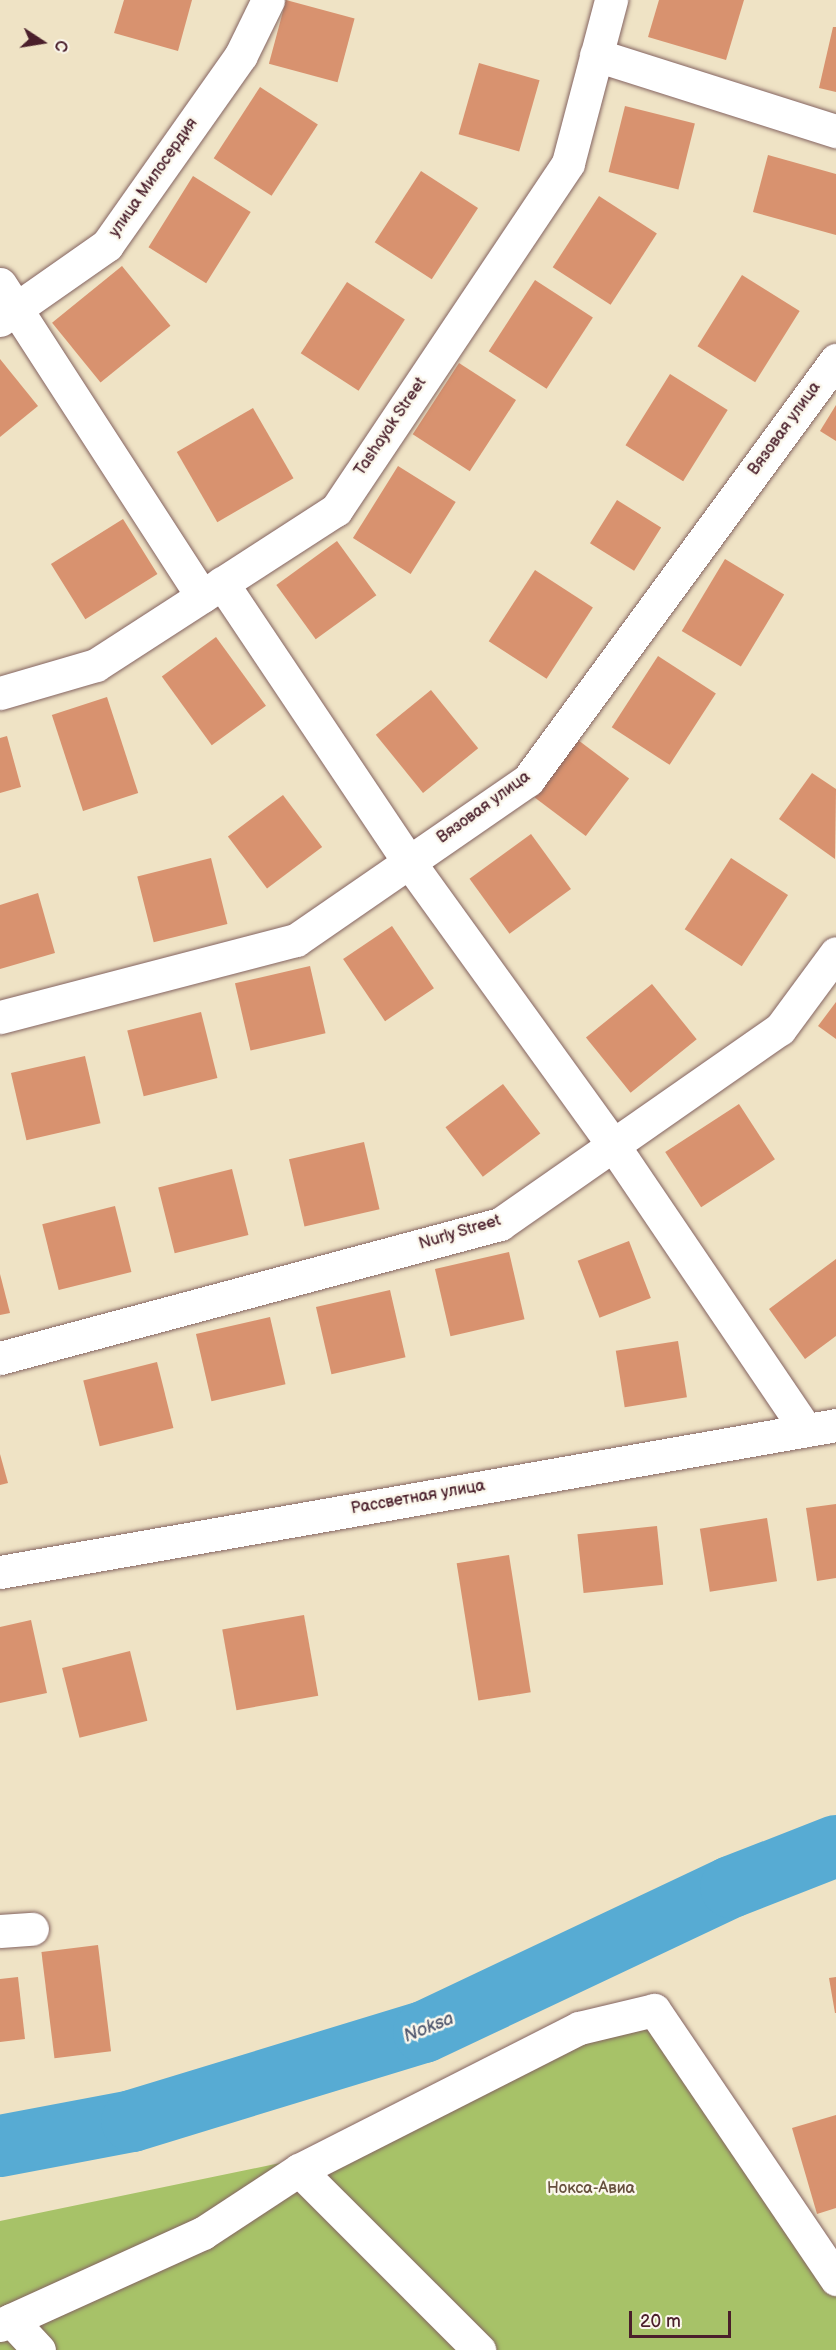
<!DOCTYPE html>
<html>
<head>
<meta charset="utf-8">
<style>
	body { margin:0 }
	#map { position:relative; width:836px; height:2350px; overflow:hidden; background:#efe3c5; font-family:"Balsamiq Sans",sans-serif }
	div>[style] { position:absolute }
	[style*='--x'] { left:calc(var(--x)*1px); top:calc(var(--y)*1px); width:calc(var(--w)*1px); rotate:calc(var(--a)*1deg) }
	.green>* { inset:0; background:#a7c268 }
	.river>* { height:62px; margin:-31px; padding:0 31px; transform-origin:31px; border-radius:31px; background:#57abd3 }
	.building>* { inset:0; background:#d8926f; transform-origin:0 0 }
	.roads { filter:drop-shadow(0 0 2px #846461) drop-shadow(0 0 2px #846461) }
	.minor>* { height:33px; margin:-16.5px; padding:0 16.5px; transform-origin:16.5px; border-radius:16.5px; background:#fff }
	span { translate:-50% -50%; white-space:nowrap; text-align:center; line-height:1.15; -webkit-text-stroke:5px #fbf7ec; paint-order:stroke }
	.street-label { font-size:16px; color:#4a1f2b }
	.park-label { font-size:16px; color:#66503d }
	.water-label { font-size:18px; color:#4f576e; font-style:italic }
	.north { position:absolute; left:12px; top:12px; width:60px; height:60px; -webkit-text-stroke:4px #fbf7ec; paint-order:stroke; rotate:102deg; font-size:16px; font-weight:700; line-height:24px; text-align:center; color:#4a1f2b }
	.north::after { content:''; display:block; margin:auto; width:21px; height:27px; background:#4a1f2b; clip-path:polygon(50% 0,100% 100%,50% 72%,0 100%) }
	.scale { position:absolute; left:629px; top:2311px; width:102px; height:27px; box-sizing:border-box; border:3px solid #4a1f2b; border-top:0; padding-left:8px; font-size:18px; line-height:21px; white-space:nowrap; color:#4a1f2b; -webkit-text-stroke:4px #fbf7ec; paint-order:stroke }
</style>
</head>
<body>
<div id="map">
	<div class="green">
		<i style="clip-path:polygon(657px 1996px,836px 2265px,836px 2350px,0 2350px,0 2221px,285px 2162px)"></i>
	</div>
	<div class="river">
		<i style="--x:0;--y:2146;--w:134;--a:-10.7"></i>
		<i style="--x:132;--y:2121;--w:305;--a:-17"></i>
		<i style="--x:424;--y:2032;--w:340;--a:-25.3"></i>
		<i style="--x:731;--y:1887;--w:113;--a:-21.3"></i>
	</div>
	<div class="building">
		<i style="clip-path:polygon(124px 0,192px 0,178px 51px,114px 33px)"></i>
		<i style="left:286px;top:0;width:71px;height:66px;rotate:15deg"></i>
		<i style="clip-path:polygon(659px 0,744px 0,726px 60px,648px 37px)"></i>
		<i style="clip-path:polygon(833px 27px,836px 27px,836px 92px,819px 88px)"></i>
		<i style="left:479px;top:63px;width:63px;height:74px;rotate:16deg"></i>
		<i style="left:260px;top:87px;width:69px;height:85px;rotate:33deg"></i>
		<i style="left:625px;top:106px;width:72px;height:68px;rotate:14deg"></i>
		<i style="clip-path:polygon(768px 155px,836px 174px,836px 235px,753px 212px)"></i>
		<i style="left:421px;top:171px;width:68px;height:85px;rotate:33deg"></i>
		<i style="left:193px;top:176px;width:68px;height:84px;rotate:32deg"></i>
		<i style="left:599px;top:196px;width:69px;height:85px;rotate:33deg"></i>
		<i style="left:122px;top:266px;width:77px;height:90px;rotate:51deg"></i>
		<i style="left:742px;top:275px;width:68px;height:84px;rotate:32deg"></i>
		<i style="left:535px;top:280px;width:69px;height:85px;rotate:33deg"></i>
		<i style="left:347px;top:282px;width:69px;height:85px;rotate:33deg"></i>
		<i style="clip-path:polygon(0 359px,38px 406px,0 437px)"></i>
		<i style="left:459px;top:363px;width:68px;height:85px;rotate:33deg"></i>
		<i style="left:670px;top:374px;width:68px;height:84px;rotate:32deg"></i>
		<i style="clip-path:polygon(836px 405px,836px 441px,820px 431px)"></i>
		<i style="left:253px;top:408px;width:81px;height:88px;rotate:60deg"></i>
		<i style="left:398px;top:466px;width:68px;height:85px;rotate:32deg"></i>
		<i style="left:617px;top:500px;width:52px;height:51px;rotate:32deg"></i>
		<i style="left:123px;top:519px;width:65px;height:85px;rotate:58deg"></i>
		<i style="left:337px;top:541px;width:67px;height:75px;rotate:54deg"></i>
		<i style="left:725px;top:559px;width:69px;height:84px;rotate:31deg"></i>
		<i style="left:535px;top:570px;width:69px;height:85px;rotate:33deg"></i>
		<i style="left:216px;top:637px;width:85px;height:67px;rotate:54deg"></i>
		<i style="left:658px;top:656px;width:69px;height:85px;rotate:33deg"></i>
		<i style="left:431px;top:690px;width:75px;height:71px;rotate:51deg"></i>
		<i style="left:107px;top:697px;width:101px;height:58px;rotate:72deg"></i>
		<i style="clip-path:polygon(7px 736px,21px 787px,0 793px,0 738px)"></i>
		<i style="left:578px;top:740px;width:64px;height:72px;rotate:37deg"></i>
		<i style="clip-path:polygon(812px 773px,836px 789px,835px 859px,779px 819px)"></i>
		<i style="left:283px;top:795px;width:65px;height:69px;rotate:53deg"></i>
		<i style="left:531px;top:834px;width:68px;height:76px;rotate:54deg"></i>
		<i style="left:211px;top:858px;width:68px;height:76px;rotate:76deg"></i>
		<i style="left:731px;top:858px;width:68px;height:85px;rotate:33deg"></i>
		<i style="clip-path:polygon(38px 893px,55px 953px,0 969px,0 905px)"></i>
		<i style="left:392px;top:926px;width:75px;height:59px;rotate:56deg"></i>
		<i style="left:310px;top:966px;width:69px;height:77px;rotate:77deg"></i>
		<i style="left:652px;top:984px;width:71px;height:85px;rotate:51deg"></i>
		<i style="clip-path:polygon(836px 1002px,836px 1039px,818px 1026px)"></i>
		<i style="left:201px;top:1012px;width:68px;height:76px;rotate:76deg"></i>
		<i style="left:85px;top:1056px;width:69px;height:76px;rotate:77deg"></i>
		<i style="left:503px;top:1084px;width:62px;height:72px;rotate:53deg"></i>
		<i style="left:739px;top:1104px;width:66px;height:88px;rotate:57deg"></i>
		<i style="left:364px;top:1142px;width:69px;height:77px;rotate:77deg"></i>
		<i style="left:232px;top:1169px;width:68px;height:76px;rotate:76deg"></i>
		<i style="left:115px;top:1206px;width:68px;height:75px;rotate:76deg"></i>
		<i style="left:629px;top:1241px;width:61px;height:55px;rotate:69deg"></i>
		<i style="left:509px;top:1252px;width:69px;height:76px;rotate:77deg"></i>
		<i style="clip-path:polygon(836px 1259px,836px 1336px,805px 1359px,769px 1309px)"></i>
		<i style="clip-path:polygon(0 1274px,10px 1313px,0 1315px)"></i>
		<i style="left:390px;top:1290px;width:69px;height:76px;rotate:77deg"></i>
		<i style="left:270px;top:1317px;width:69px;height:76px;rotate:77deg"></i>
		<i style="left:678px;top:1341px;width:57px;height:63px;rotate:81deg"></i>
		<i style="left:157px;top:1362px;width:68px;height:76px;rotate:76deg"></i>
		<i style="clip-path:polygon(0 1454px,8px 1483px,0 1485px)"></i>
		<i style="clip-path:polygon(836px 1504px,836px 1578px,817px 1581px,806px 1508px)"></i>
		<i style="left:767px;top:1518px;width:64px;height:68px;rotate:81deg"></i>
		<i style="left:657px;top:1526px;width:59px;height:80px;rotate:84deg"></i>
		<i style="left:509px;top:1555px;width:139px;height:53px;rotate:81deg"></i>
		<i style="left:304px;top:1615px;width:82px;height:83px;rotate:80deg"></i>
		<i style="clip-path:polygon(31px 1620px,47px 1693px,0 1703px,0 1627px)"></i>
		<i style="left:130px;top:1651px;width:72px;height:70px;rotate:76deg"></i>
		<i style="left:98px;top:1945px;width:107px;height:57px;rotate:83deg"></i>
		<i style="clip-path:polygon(18px 1977px,25px 2039px,0 2042px,0 1979px)"></i>
		<i style="clip-path:polygon(836px 1977px,836px 2013px,835px 2013px,829px 1978px)"></i>
		<i style="clip-path:polygon(836px 2115px,836px 2208px,817px 2214px,792px 2128px)"></i>
	</div>
	<div class="roads">
		<div class="minor">
			<i style="--x:596;--y:55;--w:252;--a:17.6"></i>
			<i style="--x:0;--y:284;--w:372;--a:57.1"></i>
			<i style="--x:0;--y:320;--w:131;--a:-35"></i>
			<i style="--x:107;--y:245;--w:232;--a:-54.8"></i>
			<i style="--x:241;--y:55;--w:61;--a:-63.9"></i>
			<i style="--x:222;--y:583;--w:336;--a:56.2"></i>
			<i style="--x:409;--y:862;--w:349;--a:54.2"></i>
			<i style="--x:613;--y:1145;--w:344;--a:55.9"></i>
			<i style="--x:0;--y:693;--w:100;--a:-16.3"></i>
			<i style="--x:96;--y:665;--w:286;--a:-32.9"></i>
			<i style="--x:336;--y:510;--w:417;--a:-56.2"></i>
			<i style="--x:568;--y:163;--w:169;--a:-75.2"></i>
			<i style="--x:0;--y:1017;--w:306;--a:-14.6"></i>
			<i style="--x:296;--y:940;--w:282;--a:-34.6"></i>
			<i style="--x:528;--y:780;--w:521;--a:-53.75"></i>
			<i style="--x:0;--y:1358;--w:518;--a:-15"></i>
			<i style="--x:500;--y:1224;--w:341;--a:-34.9"></i>
			<i style="--x:780;--y:1029;--w:94;--a:-53.6"></i>
			<i style="--x:0;--y:1572;--w:849;--a:-9.97"></i>
			<i style="--x:0;--y:1931;--w:32;--a:-4"></i>
			<i style="--x:299;--y:2170;--w:255;--a:45"></i>
			<i style="--x:11;--y:2320;--w:41;--a:47"></i>
			<i style="--x:0;--y:2325;--w:223;--a:-24.4"></i>
			<i style="--x:203;--y:2233;--w:115;--a:-33.3"></i>
			<i style="--x:299;--y:2170;--w:314;--a:-26.9"></i>
			<i style="--x:579;--y:2028;--w:77;--a:-13.5"></i>
			<i style="--x:654;--y:2010;--w:325;--a:55.9"></i>
		</div>
	</div>
	<div class="street-label">
		<span style="left:154px;top:178px;rotate:-55deg">улица Милосердия</span>
		<span style="left:391px;top:427px;rotate:-56deg">Tashayak Street</span>
		<span style="left:785px;top:429px;rotate:-54deg">Вязовая улица</span>
		<span style="left:484px;top:808px;rotate:-36deg">Вязовая улица</span>
		<span style="left:460px;top:1233px;rotate:-17deg">Nurly Street</span>
		<span style="left:418px;top:1498px;rotate:-10deg">Рассветная улица</span>
	</div>
	<div class="park-label">
		<span style="left:591px;top:2189px">Нокса-Авиа</span>
	</div>
	<div class="water-label">
		<span style="left:429px;top:2028px;rotate:-22deg">Noksa</span>
	</div>
	<div class="north">С</div>
	<div class="scale">20 m</div>
</div>
</body>
</html>
